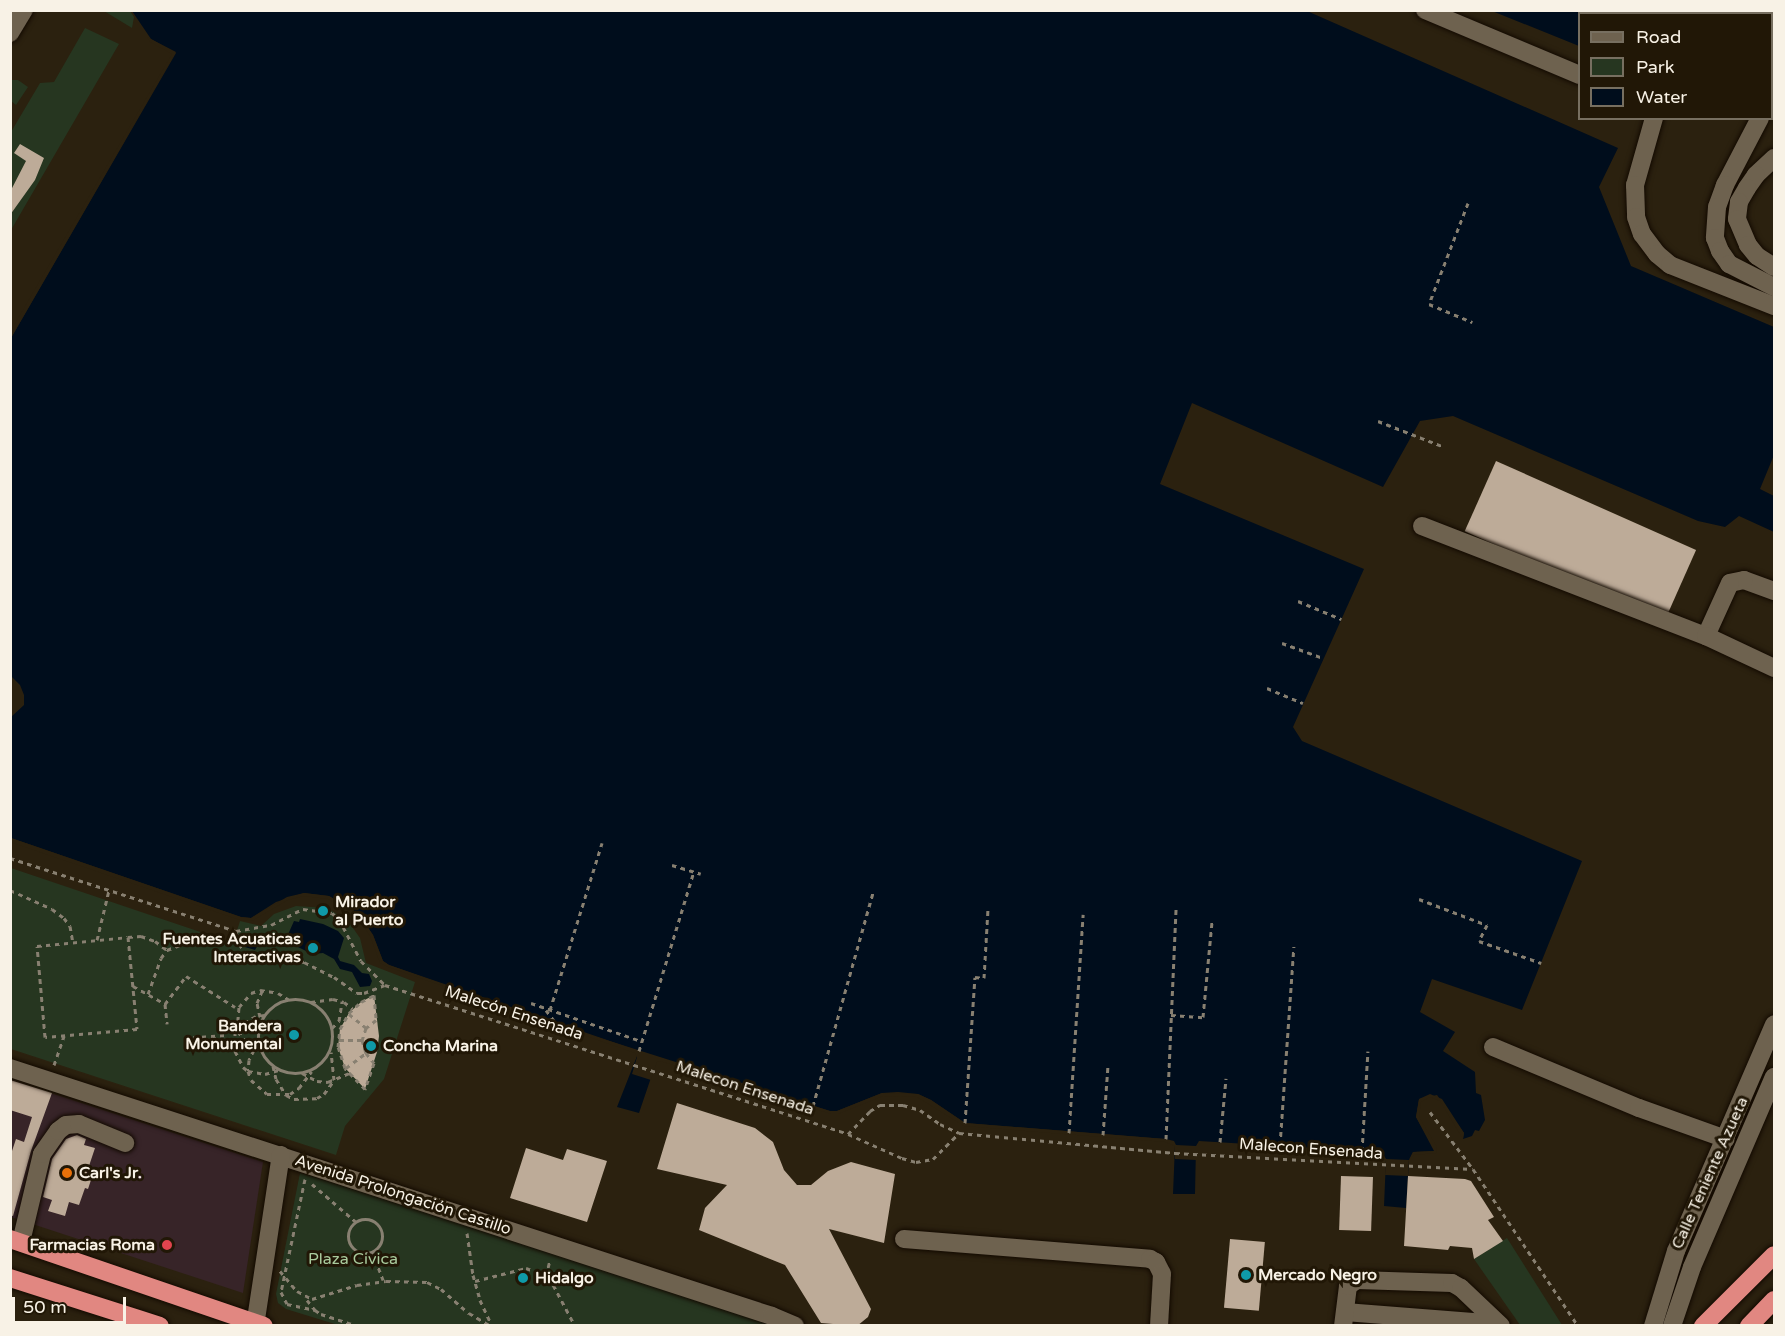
<!DOCTYPE html>
<html>
<head>
<meta charset="utf-8">
<style>
	body { margin:0 }
	#map { position:relative; width:1785px; height:1336px; overflow:hidden; background:#2b210f; font-family:"Varela Round",sans-serif }
	div>[style] { position:absolute }
	[style*='--x'] { left:calc(var(--x)*1px); top:calc(var(--y)*1px); width:calc(var(--w)*1px); rotate:calc(var(--a)*1deg) }
	.commercial>* { inset:0; background:#372428 }
	.green>* { inset:0; background:#263620 }
	.water>* { inset:0; background:#000d1c }
	.pier>* { inset:0; background:#2b210f }
	.building>* { inset:0; background:#bdab98; transform-origin:0 0 }
	.path>* { height:3px; margin-top:-1.5px; transform-origin:0; background:repeating-linear-gradient(90deg,#888071 0 4.5px,transparent 0 9px) }
	.path>.ring { margin:-1.5px; padding:0; box-sizing:content-box; background:none; border:3px solid #888071; border-radius:50% }
	.roads { filter:drop-shadow(0 0 2px #130a00) drop-shadow(0 0 2px #130a00) }
	.minor>* { height:18px; margin:-9px; padding:0 9px; transform-origin:9px; border-radius:9px; background:#6e624f }
	.highway>* { height:18px; margin:-9px; padding:0 9px; transform-origin:9px; border-radius:9px; background:#e18781 }
	.dots>* { width:16px; height:16px; translate:-50% -50%; box-sizing:border-box; border:3px solid #211706; border-radius:50% }
	span { translate:-50% -50%; white-space:nowrap; text-align:center; line-height:1.15; -webkit-text-stroke:6px #211706; paint-order:stroke }
	.poi-label { font-size:16px; color:#f8f2e6; font-weight:700 }
	.left { translate:0 -50%; text-align:left }
	.right { translate:-100% -50%; text-align:right }
	.street-label { font-size:16px; color:#f8f2e6 }
	.park-label { font-size:16px; color:#a9cb9d }
	.frame { position:absolute; inset:0; border:12px solid #f8f2e6; pointer-events:none }
	.legend { position:absolute; left:1578px; top:12px; width:195px; height:108px; box-sizing:border-box; background:#211706; border:2px solid #776f60; margin:0; padding:8px 10px; list-style:none; font-size:18px; color:#f8f2e6 }
	.legend li { display:flex; align-items:center; gap:12px; height:30px }
	.legend b { width:30px; border:2px solid #776f60 }
	.scale { position:absolute; left:12px; top:1297px; width:114px; height:27px; box-sizing:border-box; border:3px solid #f8f2e6; border-top:0; padding-left:8px; font-size:18px; line-height:21px; white-space:nowrap; color:#f8f2e6; -webkit-text-stroke:4px #211706; paint-order:stroke }
</style>
</head>
<body>
<div id="map">
	<div class="commercial">
		<i style="clip-path:polygon(11px 1080px,263px 1162px,243px 1293px,11px 1217px)"></i>
	</div>
	<div class="green">
		<i style="clip-path:polygon(104px 11px,130px 11px,134px 17px,132px 28px)"></i>
		<i style="clip-path:polygon(85px 28px,119px 44px,11px 230px,11px 132px,40px 83px,54px 82px)"></i>
		<i style="clip-path:polygon(11px 80px,18px 80px,28px 87px,16px 105px,11px 101px)"></i>
		<i style="clip-path:polygon(11px 868px,233px 943px,240px 921px,261px 926px,274px 914px,296px 906px,327px 908px,348px 921px,360px 938px,366px 963px,415px 982px,384px 1079px,345px 1126px,336px 1155px,11px 1049px)"></i>
		<i style="clip-path:polygon(300px 1173px,311px 1176px,780px 1325px,338px 1325px,286px 1309px,278px 1303px,276px 1294px)"></i>
		<i style="clip-path:polygon(1507px 1238px,1562px 1325px,1520px 1325px,1474px 1259px)"></i>
	</div>
	<div class="water">
		<i style="clip-path:polygon(132px 11px,1307px 11px,1618px 148px,1599px 187px,1631px 266px,1774px 327px,1774px 455px,1760px 489px,1774px 496px,1774px 532px,1739px 516px,1725px 527px,1698px 521px,1453px 416px,1420px 421px,1383px 487px,1192px 403px,1160px 484px,1364px 569px,1293px 727px,1302px 741px,1582px 861px,1522px 1010px,1432px 979px,1420px 1012px,1455px 1032px,1443px 1051px,1475px 1072px,1476px 1093px,1481px 1095px,1485px 1120px,1479px 1131px,1475px 1130px,1472px 1136px,1463px 1139px,1464px 1133px,1437px 1095px,1419px 1099px,1416px 1117px,1434px 1149px,1434px 1151px,1413px 1152px,1409px 1160px,1406px 1208px,1384px 1206px,1386px 1159px,1382px 1152px,1199px 1141px,1196px 1146px,1195px 1194px,1173px 1194px,1175px 1145px,1165px 1139px,965px 1123px,931px 1100px,918px 1094px,898px 1092px,882px 1093px,837px 1111px,830px 1111px,658px 1057px,639px 1113px,617px 1107px,639px 1051px,389px 965px,383px 961px,373px 935px,358px 913px,329px 896px,304px 893px,276px 902px,251px 918px,241px 917px,11px 838px,10px 718px,24px 705px,24px 695px,20px 685px,10px 675px,11px 338px,176px 53px,151px 39px)"></i>
		<i style="clip-path:polygon(1492px 11px,1676px 11px,1674px 14px,1580px 14px,1579px 46px)"></i>
		<i style="clip-path:polygon(300px 919px,323px 924px,338px 931px,344px 938px,338px 957px,340px 961px,354px 965px,362px 973px,369px 974px,372px 981px,370px 986px,360px 987px,352px 972px,340px 969px,334px 959px,323px 953px,312px 954px,292px 944px,283px 947px,267px 940px,259px 943px,255px 950px,245px 947px,244px 940px,249px 935px,258px 938px,275px 934px,286px 939px,294px 921px,299px 922px)"></i>
	</div>
	<div class="pier">
		<i style="clip-path:polygon(147px 37px,176px 52px,11px 338px,10px 332px,172px 54px,150px 42px)"></i>
		<i style="clip-path:polygon(11px 838px,241px 917px,251px 918px,287px 897px,304px 893px,329px 896px,358px 913px,373px 935px,383px 961px,389px 965px,556px 1024px,830px 1111px,837px 1111px,882px 1093px,918px 1094px,931px 1100px,965px 1123px,1166px 1139px,1174px 1141px,1176px 1145px,1196px 1146px,1196px 1160px,1175px 1159px,1175px 1146px,1165px 1142px,964px 1126px,917px 1097px,883px 1096px,838px 1114px,831px 1114px,660px 1061px,657px 1062px,651px 1080px,632px 1074px,637px 1057px,635px 1053px,388px 967px,380px 963px,370px 936px,356px 915px,328px 899px,304px 896px,288px 900px,252px 921px,240px 920px,10px 842px)"></i>
		<i style="clip-path:polygon(1430px 1094px,1442px 1099px,1464px 1133px,1463px 1139px,1440px 1101px,1430px 1097px,1421px 1102px,1419px 1117px,1437px 1147px,1436px 1153px,1414px 1155px,1409px 1160px,1408px 1176px,1385px 1175px,1386px 1159px,1409px 1160px,1413px 1152px,1434px 1151px,1416px 1117px,1419px 1099px)"></i>
	</div>
	<div class="building">
		<i style="clip-path:polygon(20px 144px,44px 158px,35px 180px,10px 215px,10px 192px,26px 161px,14px 153px)"></i>
		<i style="left:1496px;top:461px;width:219px;height:77px;rotate:24deg"></i>
		<i style="clip-path:polygon(374px 995px,379px 1036px,377px 1052px,365px 1089px,345px 1068px,338px 1047px,340px 1029px,349px 1013px,361px 1002px)"></i>
		<i style="clip-path:polygon(10px 1080px,52px 1093px,31px 1151px,13px 1216px,10px 1215px,10px 1157px,16px 1139px,24px 1142px,32px 1117px,10px 1110px)"></i>
		<i style="clip-path:polygon(677px 1103px,755px 1128px,773px 1142px,784px 1170px,797px 1185px,811px 1185px,828px 1171px,851px 1162px,895px 1174px,884px 1243px,829px 1229px,871px 1309px,868px 1317px,857px 1326px,821px 1323px,785px 1265px,699px 1230px,705px 1208px,727px 1185px,657px 1169px)"></i>
		<i style="clip-path:polygon(77px 1135px,86px 1139px,84px 1145px,95px 1148px,86px 1175px,92px 1177px,88px 1189px,85px 1188px,79px 1205px,69px 1202px,65px 1216px,48px 1211px,52px 1200px,43px 1197px,52px 1159px,66px 1139px)"></i>
		<i style="clip-path:polygon(526px 1148px,563px 1160px,567px 1149px,607px 1161px,587px 1222px,510px 1198px)"></i>
		<i style="left:1341px;top:1176px;width:32px;height:54px;rotate:2deg"></i>
		<i style="clip-path:polygon(1408px 1176px,1465px 1179px,1471px 1181px,1494px 1217px,1488px 1220px,1503px 1241px,1474px 1259px,1472px 1248px,1450px 1246px,1448px 1250px,1404px 1246px)"></i>
		<i style="left:1230px;top:1239px;width:35px;height:69px;rotate:5deg"></i>
	</div>
	<div class="path">
		<i style="--x:1468;--y:203;--w:108;--a:111.1"></i>
		<i style="--x:1429;--y:304;--w:47;--a:22.7"></i>
		<i style="--x:1378;--y:421;--w:69;--a:21.3"></i>
		<i style="--x:1298;--y:601;--w:47;--a:22.7"></i>
		<i style="--x:1282;--y:643;--w:44;--a:20.1"></i>
		<i style="--x:1267;--y:688;--w:39;--a:23"></i>
		<i style="--x:10;--y:858;--w:237;--a:17.9"></i>
		<i style="--x:236;--y:931;--w:36;--a:-10"></i>
		<i style="--x:271;--y:925;--w:36;--a:-27"></i>
		<i style="--x:303;--y:909;--w:29;--a:8"></i>
		<i style="--x:332;--y:913;--w:9;--a:41"></i>
		<i style="--x:339;--y:919;--w:47;--a:62.4"></i>
		<i style="--x:361;--y:961;--w:34;--a:45"></i>
		<i style="--x:385;--y:985;--w:486;--a:17.8"></i>
		<i style="--x:848;--y:1134;--w:59;--a:24"></i>
		<i style="--x:902;--y:1158;--w:15;--a:16"></i>
		<i style="--x:916;--y:1162;--w:17;--a:-10"></i>
		<i style="--x:933;--y:1159;--w:37;--a:-45"></i>
		<i style="--x:672;--y:865;--w:30;--a:17"></i>
		<i style="--x:10;--y:890;--w:46;--a:24.3"></i>
		<i style="--x:52;--y:909;--w:15;--a:37"></i>
		<i style="--x:64;--y:918;--w:10;--a:53"></i>
		<i style="--x:70;--y:926;--w:17;--a:80"></i>
		<i style="--x:1419;--y:899;--w:73;--a:20.9"></i>
		<i style="--x:1487;--y:925;--w:18;--a:117"></i>
		<i style="--x:1479;--y:941;--w:66;--a:19.5"></i>
		<i style="--x:236;--y:931;--w:13;--a:77"></i>
		<i style="--x:239;--y:944;--w:11;--a:52"></i>
		<i style="--x:246;--y:953;--w:59;--a:8.8"></i>
		<i style="--x:304;--y:962;--w:34;--a:27"></i>
		<i style="--x:334;--y:977;--w:28;--a:35"></i>
		<i style="--x:357;--y:993;--w:7;--a:0"></i>
		<i style="--x:364;--y:993;--w:22;--a:-21"></i>
		<i style="--x:128;--y:937;--w:92;--a:84.4"></i>
		<i style="--x:137;--y:1029;--w:92;--a:175"></i>
		<i style="--x:45;--y:1037;--w:91;--a:-95"></i>
		<i style="--x:37;--y:946;--w:91;--a:-5.6"></i>
		<i style="--x:128;--y:937;--w:13;--a:-4"></i>
		<i style="--x:141;--y:936;--w:15;--a:20"></i>
		<i style="--x:155;--y:941;--w:15;--a:37"></i>
		<i style="--x:97;--y:940;--w:51;--a:-76.5"></i>
		<i style="--x:133;--y:986;--w:37;--a:29"></i>
		<i style="--x:165;--y:1004;--w:35;--a:-53"></i>
		<i style="--x:186;--y:976;--w:58;--a:32.3"></i>
		<i style="--x:148;--y:994;--w:38;--a:-70"></i>
		<i style="--x:161;--y:958;--w:10;--a:-53"></i>
		<i style="--x:167;--y:950;--w:44;--a:-21.3"></i>
		<i style="--x:374;--y:995;--w:25;--a:85"></i>
		<i style="--x:376;--y:1020;--w:13;--a:141"></i>
		<i style="--x:366;--y:1028;--w:13;--a:108"></i>
		<i style="--x:362;--y:1040;--w:14;--a:73"></i>
		<i style="--x:366;--y:1053;--w:13;--a:51"></i>
		<i style="--x:374;--y:1063;--w:28;--a:109"></i>
		<i style="--x:365;--y:1089;--w:29;--a:-134"></i>
		<i style="--x:345;--y:1068;--w:22;--a:-108"></i>
		<i style="--x:338;--y:1047;--w:18;--a:-84"></i>
		<i style="--x:340;--y:1029;--w:18;--a:-61"></i>
		<i style="--x:349;--y:1013;--w:16;--a:-43"></i>
		<i style="--x:361;--y:1002;--w:15;--a:-28"></i>
		<i class="ring" style="left:258px;top:999px;width:71px;height:71px"></i>
		<i style="--x:311;--y:1002;--w:22;--a:-8"></i>
		<i style="--x:333;--y:999;--w:11;--a:15"></i>
		<i style="--x:344;--y:1002;--w:11;--a:38"></i>
		<i style="--x:531;--y:1003;--w:116;--a:19.1"></i>
		<i style="--x:165;--y:1004;--w:20;--a:84"></i>
		<i style="--x:546;--y:1010;--w:31;--a:53"></i>
		<i style="--x:550;--y:1010;--w:175;--a:-72.7"></i>
		<i style="--x:349;--y:1014;--w:22;--a:39"></i>
		<i style="--x:265;--y:1015;--w:9;--a:174"></i>
		<i style="--x:256;--y:1016;--w:20;--a:150"></i>
		<i style="--x:239;--y:1026;--w:6;--a:129"></i>
		<i style="--x:235;--y:1031;--w:20;--a:90"></i>
		<i style="--x:235;--y:1051;--w:18;--a:63"></i>
		<i style="--x:243;--y:1067;--w:6;--a:39"></i>
		<i style="--x:248;--y:1071;--w:17;--a:10"></i>
		<i style="--x:265;--y:1074;--w:15;--a:-16"></i>
		<i style="--x:1171;--y:1015;--w:32;--a:4"></i>
		<i style="--x:1203;--y:1017;--w:96;--a:-84.6"></i>
		<i style="--x:260;--y:1017;--w:14;--a:-102"></i>
		<i style="--x:257;--y:1003;--w:13;--a:-67"></i>
		<i style="--x:332;--y:1028;--w:10;--a:-45"></i>
		<i style="--x:339;--y:1021;--w:20;--a:-81"></i>
		<i style="--x:184;--y:1038;--w:42;--a:-4.1"></i>
		<i style="--x:339;--y:1040;--w:23;--a:0"></i>
		<i style="--x:258;--y:1042;--w:20;--a:117"></i>
		<i style="--x:249;--y:1060;--w:11;--a:95"></i>
		<i style="--x:248;--y:1071;--w:9;--a:72"></i>
		<i style="--x:251;--y:1080;--w:21;--a:41"></i>
		<i style="--x:267;--y:1094;--w:23;--a:0"></i>
		<i style="--x:290;--y:1094;--w:11;--a:-34"></i>
		<i style="--x:299;--y:1088;--w:21;--a:-53"></i>
		<i style="--x:261;--y:1050;--w:17;--a:-152"></i>
		<i style="--x:246;--y:1042;--w:15;--a:-127"></i>
		<i style="--x:237;--y:1030;--w:23;--a:-85"></i>
		<i style="--x:239;--y:1007;--w:18;--a:-49"></i>
		<i style="--x:251;--y:993;--w:9;--a:-18"></i>
		<i style="--x:260;--y:990;--w:18;--a:9"></i>
		<i style="--x:278;--y:993;--w:12;--a:31"></i>
		<i style="--x:639;--y:1051;--w:188;--a:-73"></i>
		<i style="--x:54;--y:1065;--w:31;--a:-71"></i>
		<i style="--x:273;--y:1066;--w:13;--a:77"></i>
		<i style="--x:276;--y:1079;--w:19;--a:58"></i>
		<i style="--x:286;--y:1095;--w:9;--a:27"></i>
		<i style="--x:294;--y:1099;--w:23;--a:-2"></i>
		<i style="--x:317;--y:1098;--w:8;--a:-30"></i>
		<i style="--x:324;--y:1094;--w:17;--a:-54"></i>
		<i style="--x:334;--y:1080;--w:28;--a:-96"></i>
		<i style="--x:346;--y:1068;--w:25;--a:-37"></i>
		<i style="--x:302;--y:1073;--w:17;--a:28"></i>
		<i style="--x:317;--y:1081;--w:11;--a:5"></i>
		<i style="--x:328;--y:1082;--w:23;--a:-23"></i>
		<i style="--x:813;--y:1106;--w:221;--a:-74.3"></i>
		<i style="--x:1430;--y:1112;--w:71;--a:53"></i>
		<i style="--x:965;--y:1123;--w:146;--a:-86.1"></i>
		<i style="--x:975;--y:977;--w:9;--a:6"></i>
		<i style="--x:984;--y:978;--w:70;--a:-86.7"></i>
		<i style="--x:1069;--y:1133;--w:219;--a:-86.3"></i>
		<i style="--x:848;--y:1134;--w:32;--a:-46"></i>
		<i style="--x:870;--y:1111;--w:12;--a:-31"></i>
		<i style="--x:880;--y:1105;--w:23;--a:0"></i>
		<i style="--x:903;--y:1105;--w:18;--a:16"></i>
		<i style="--x:920;--y:1110;--w:24;--a:35"></i>
		<i style="--x:940;--y:1124;--w:21;--a:25"></i>
		<i style="--x:959;--y:1133;--w:217;--a:5.3"></i>
		<i style="--x:1175;--y:1153;--w:298;--a:3.1"></i>
		<i style="--x:1473;--y:1169;--w:189;--a:56.2"></i>
		<i style="--x:1103;--y:1135;--w:70;--a:-85.9"></i>
		<i style="--x:1166;--y:1139;--w:233;--a:-87.5"></i>
		<i style="--x:1220;--y:1142;--w:64;--a:-84.6"></i>
		<i style="--x:1280;--y:1145;--w:199;--a:-86"></i>
		<i style="--x:1362;--y:1151;--w:100;--a:-86.6"></i>
		<i style="--x:305;--y:1179;--w:116;--a:102"></i>
		<i style="--x:281;--y:1292;--w:13;--a:63"></i>
		<i style="--x:287;--y:1304;--w:29;--a:12"></i>
		<i style="--x:312;--y:1184;--w:58;--a:40.8"></i>
		<i class="ring" style="left:348px;top:1219px;width:31px;height:31px"></i>
		<i style="--x:467;--y:1233;--w:42;--a:81.9"></i>
		<i style="--x:473;--y:1275;--w:26;--a:74"></i>
		<i style="--x:480;--y:1300;--w:29;--a:65"></i>
		<i style="--x:372;--y:1251;--w:31;--a:69"></i>
		<i style="--x:280;--y:1271;--w:26;--a:50"></i>
		<i style="--x:297;--y:1291;--w:17;--a:28"></i>
		<i style="--x:312;--y:1299;--w:47;--a:-17.3"></i>
		<i style="--x:357;--y:1285;--w:29;--a:-8"></i>
		<i style="--x:386;--y:1281;--w:41;--a:1.4"></i>
		<i style="--x:427;--y:1282;--w:16;--a:27"></i>
		<i style="--x:441;--y:1289;--w:37;--a:41"></i>
		<i style="--x:469;--y:1313;--w:26;--a:31"></i>
		<i style="--x:546;--y:1276;--w:16;--a:-76"></i>
		<i style="--x:475;--y:1281;--w:53;--a:-14.3"></i>
		<i style="--x:526;--y:1268;--w:25;--a:21"></i>
		<i style="--x:549;--y:1277;--w:55;--a:62"></i>
		<i style="--x:307;--y:1300;--w:13;--a:51"></i>
		<i style="--x:315;--y:1310;--w:7;--a:34"></i>
		<i style="--x:321;--y:1314;--w:40;--a:18"></i>
	</div>
	<div class="roads">
		<div class="minor">
			<i style="--x:1425;--y:10;--w:168;--a:22.8"></i>
			<i style="--x:1700;--y:14;--w:4;--a:-76"></i>
			<i style="--x:10;--y:33;--w:27;--a:-59"></i>
			<i style="--x:1772;--y:95;--w:6;--a:-72"></i>
			<i style="--x:1654;--y:118;--w:70;--a:105.8"></i>
			<i style="--x:1635;--y:185;--w:32;--a:88"></i>
			<i style="--x:1636;--y:217;--w:18;--a:71"></i>
			<i style="--x:1642;--y:234;--w:25;--a:53"></i>
			<i style="--x:1657;--y:254;--w:17;--a:40"></i>
			<i style="--x:1670;--y:265;--w:112;--a:21.5"></i>
			<i style="--x:1760;--y:118;--w:76;--a:117.6"></i>
			<i style="--x:1725;--y:185;--w:23;--a:110"></i>
			<i style="--x:1717;--y:207;--w:31;--a:94"></i>
			<i style="--x:1715;--y:238;--w:14;--a:69"></i>
			<i style="--x:1720;--y:251;--w:16;--a:55"></i>
			<i style="--x:1729;--y:264;--w:51;--a:27.1"></i>
			<i style="--x:1774;--y:158;--w:25;--a:137"></i>
			<i style="--x:1756;--y:175;--w:16;--a:125"></i>
			<i style="--x:1747;--y:188;--w:16;--a:120"></i>
			<i style="--x:1739;--y:202;--w:17;--a:97"></i>
			<i style="--x:1737;--y:219;--w:28;--a:67"></i>
			<i style="--x:1748;--y:245;--w:14;--a:51"></i>
			<i style="--x:1757;--y:256;--w:20;--a:33"></i>
			<i style="--x:1422;--y:526;--w:305;--a:21.2"></i>
			<i style="--x:1774;--y:591;--w:32;--a:-160"></i>
			<i style="--x:1744;--y:580;--w:14;--a:168"></i>
			<i style="--x:1730;--y:583;--w:58;--a:114.4"></i>
			<i style="--x:1706;--y:636;--w:75;--a:25.2"></i>
			<i style="--x:1493;--y:1047;--w:158;--a:22.7"></i>
			<i style="--x:1639;--y:1108;--w:92;--a:19.6"></i>
			<i style="--x:10;--y:1068;--w:801;--a:18.03"></i>
			<i style="--x:772;--y:1316;--w:25;--a:23"></i>
			<i style="--x:904;--y:1239;--w:247;--a:4.6"></i>
			<i style="--x:1150;--y:1259;--w:7;--a:27"></i>
			<i style="--x:1156;--y:1262;--w:13;--a:63"></i>
			<i style="--x:1162;--y:1274;--w:52;--a:93.3"></i>
			<i style="--x:21;--y:1242;--w:90;--a:-76.6"></i>
			<i style="--x:42;--y:1154;--w:28;--a:-55"></i>
			<i style="--x:58;--y:1131;--w:10;--a:-37"></i>
			<i style="--x:66;--y:1125;--w:13;--a:-4"></i>
			<i style="--x:79;--y:1124;--w:50;--a:22.4"></i>
			<i style="--x:1345;--y:1312;--w:154;--a:4.5"></i>
			<i style="--x:255;--y:1326;--w:173;--a:-81.4"></i>
			<i style="--x:1343;--y:1326;--w:40;--a:-82.9"></i>
			<i style="--x:1348;--y:1286;--w:11;--a:-34"></i>
			<i style="--x:1357;--y:1280;--w:95;--a:1.8"></i>
			<i style="--x:1452;--y:1283;--w:10;--a:29"></i>
			<i style="--x:1461;--y:1288;--w:55;--a:43.5"></i>
			<i style="--x:1653;--y:1326;--w:78;--a:-73"></i>
			<i style="--x:1676;--y:1251;--w:247;--a:-66.6"></i>
			<i style="--x:1672;--y:1326;--w:62;--a:-71.3"></i>
			<i style="--x:1692;--y:1267;--w:207;--a:-66.7"></i>
		</div>
		<div class="highway">
			<i style="--x:10;--y:1239;--w:268;--a:18.9"></i>
			<i style="--x:10;--y:1278;--w:157;--a:17.7"></i>
			<i style="--x:1703;--y:1326;--w:100;--a:-45"></i>
			<i style="--x:1749;--y:1326;--w:36;--a:-46"></i>
		</div>
	</div>
	<div class="dots">
		<i style="left:323px;top:911px;background:#0f9aa8"></i>
		<i style="left:313px;top:948px;background:#0f9aa8"></i>
		<i style="left:294px;top:1035px;background:#0f9aa8"></i>
		<i style="left:371px;top:1046px;background:#0f9aa8"></i>
		<i style="left:67px;top:1173px;background:#e8710a"></i>
		<i style="left:167px;top:1245px;background:#e0444e"></i>
		<i style="left:1246px;top:1275px;background:#0f9aa8"></i>
		<i style="left:523px;top:1278px;background:#0f9aa8"></i>
	</div>
	<div class="poi-label">
		<span class="left" style="left:335px;top:911px">Mirador<br>al Puerto</span>
		<span class="right" style="left:301px;top:948px">Fuentes Acuaticas<br>Interactivas</span>
		<span class="right" style="left:282px;top:1035px">Bandera<br>Monumental</span>
		<span class="left" style="left:383px;top:1046px">Concha Marina</span>
		<span class="left" style="left:79px;top:1173px">Carl's Jr.</span>
		<span class="right" style="left:155px;top:1245px">Farmacias Roma</span>
		<span class="left" style="left:1258px;top:1275px">Mercado Negro</span>
		<span class="left" style="left:535px;top:1278px">Hidalgo</span>
	</div>
	<div class="street-label">
		<span style="left:514px;top:1013px;rotate:18deg">Malecón Ensenada</span>
		<span style="left:745px;top:1088px;rotate:18deg">Malecon Ensenada</span>
		<span style="left:1311px;top:1149px;rotate:4deg">Malecon Ensenada</span>
		<span style="left:1710px;top:1173px;rotate:-66deg">Calle Teniente Azueta</span>
		<span style="left:403px;top:1195px;rotate:18deg">Avenida Prolongación Castillo</span>
	</div>
	<div class="park-label">
		<span style="left:353px;top:1259px">Plaza Civica</span>
	</div>
	<div class="frame"></div>
	<ul class="legend">
	<li><b style="height:8px;background:#6e624f"></b>Road</li>
	<li><b style="height:16px;background:#263620"></b>Park</li>
	<li><b style="height:16px;background:#000d1c"></b>Water</li>
	</ul>
	<div class="scale">50 m</div>
</div>
</body>
</html>
